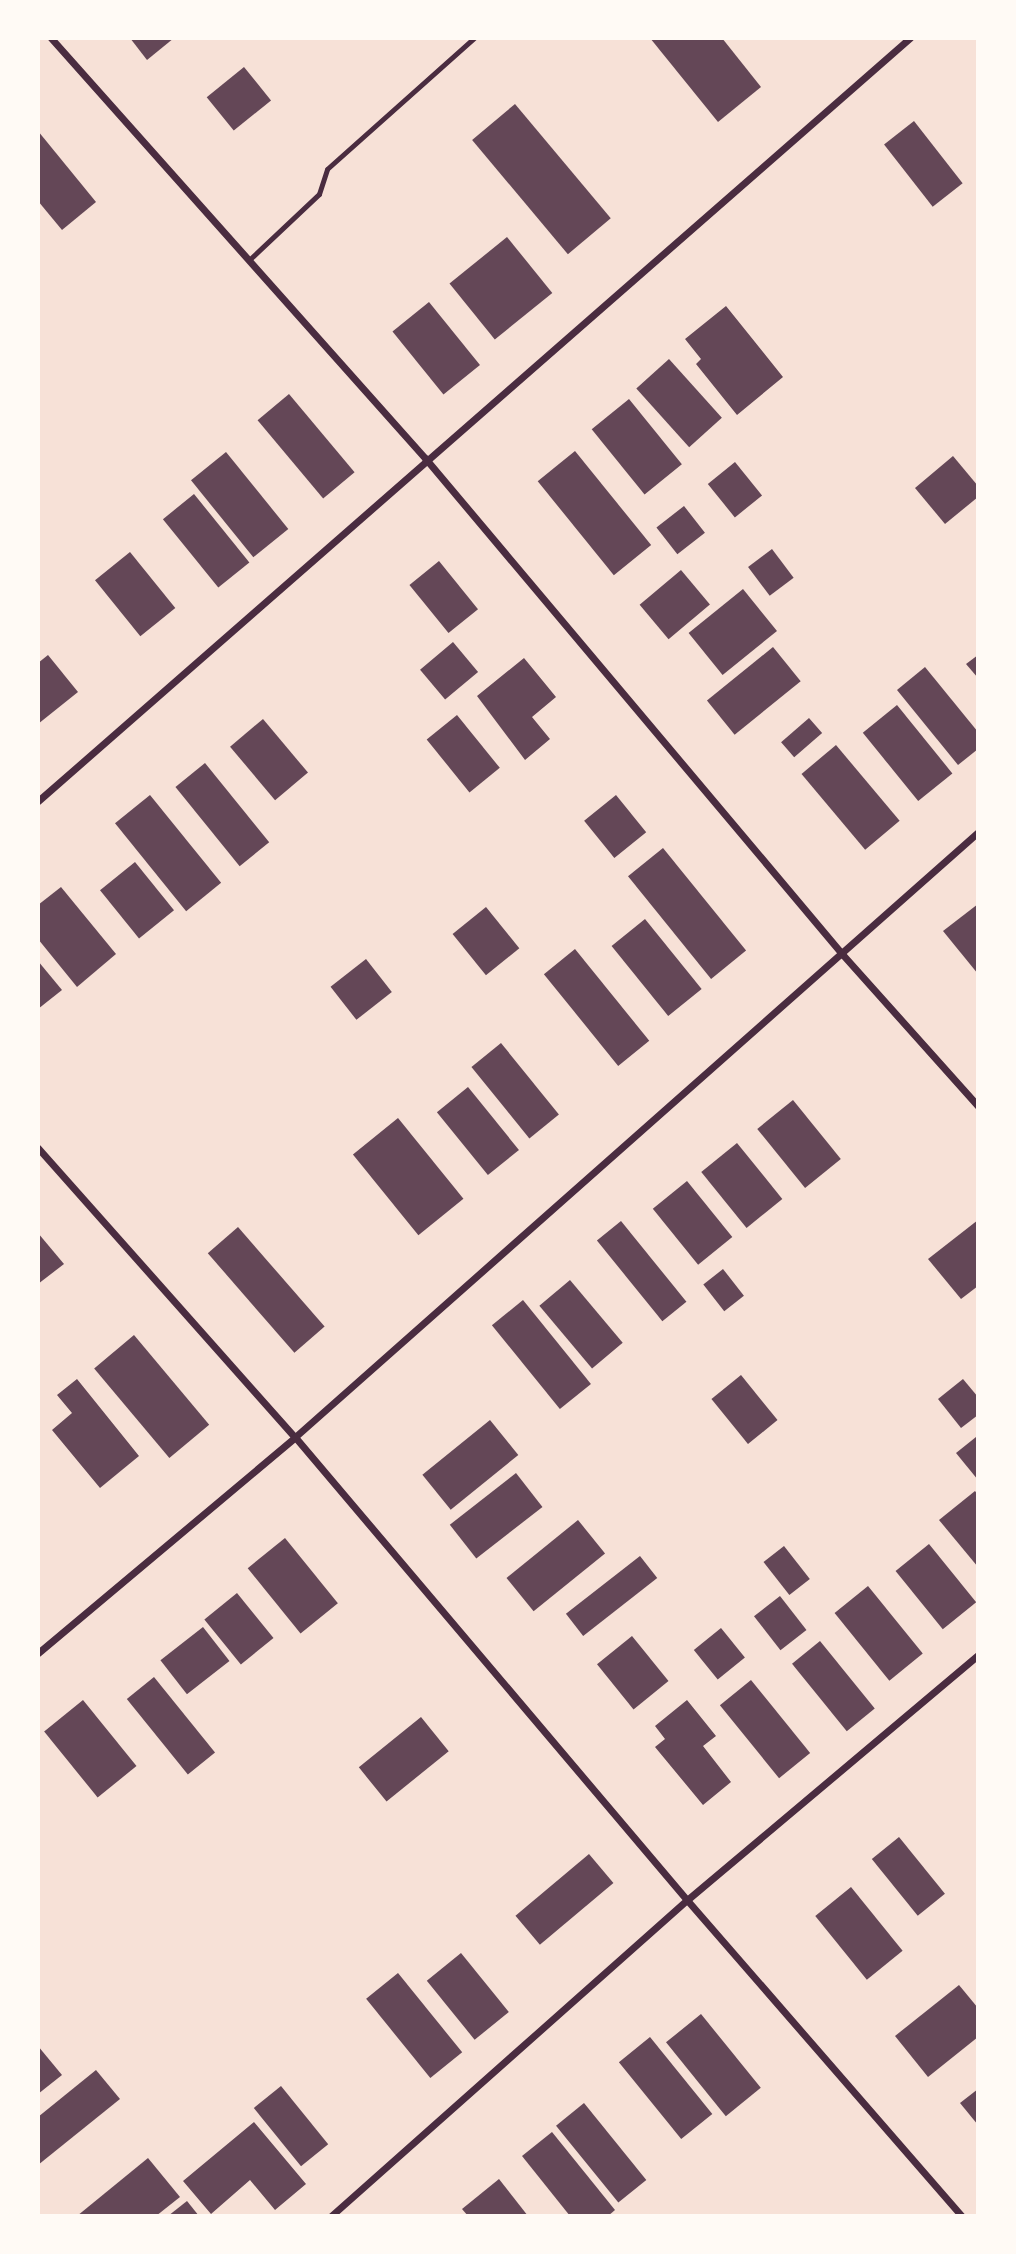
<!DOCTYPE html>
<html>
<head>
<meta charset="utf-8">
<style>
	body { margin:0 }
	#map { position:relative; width:1016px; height:2254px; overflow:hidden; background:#f7e1d7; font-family:Literata,serif }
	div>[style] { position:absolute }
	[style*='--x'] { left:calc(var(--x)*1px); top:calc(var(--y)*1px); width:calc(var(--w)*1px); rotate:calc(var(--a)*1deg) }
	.building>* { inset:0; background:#644757; transform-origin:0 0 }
	.service>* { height:5px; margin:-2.5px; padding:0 2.5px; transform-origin:2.5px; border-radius:2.5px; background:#4a2c40 }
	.minor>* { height:7px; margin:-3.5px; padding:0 3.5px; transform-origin:3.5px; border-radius:3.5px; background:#4a2c40 }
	span { translate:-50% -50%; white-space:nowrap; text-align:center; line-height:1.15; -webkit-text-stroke:7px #fffaf5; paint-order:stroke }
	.frame { position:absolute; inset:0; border:40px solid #fffaf5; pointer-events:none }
</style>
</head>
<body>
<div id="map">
	<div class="building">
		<i style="clip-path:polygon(130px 38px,174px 38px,147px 60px)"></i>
		<i style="clip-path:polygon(650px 38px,722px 38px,761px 87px,718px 122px)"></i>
		<i style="left:244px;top:67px;width:43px;height:48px;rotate:51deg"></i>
		<i style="left:515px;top:104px;width:149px;height:56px;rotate:50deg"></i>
		<i style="left:914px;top:121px;width:79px;height:38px;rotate:52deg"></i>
		<i style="clip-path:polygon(38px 131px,96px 202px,62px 230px,38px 201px)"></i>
		<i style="left:507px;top:237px;width:72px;height:74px;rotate:51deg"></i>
		<i style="left:429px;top:302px;width:81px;height:47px;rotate:51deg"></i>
		<i style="clip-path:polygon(726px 306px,783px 377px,737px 415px,696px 364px,701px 359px,685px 339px)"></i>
		<i style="left:669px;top:359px;width:79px;height:44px;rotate:48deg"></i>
		<i style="left:289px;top:394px;width:102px;height:41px;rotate:50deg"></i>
		<i style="left:629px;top:399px;width:84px;height:48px;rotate:51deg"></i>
		<i style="left:575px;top:451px;width:121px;height:48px;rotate:51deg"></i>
		<i style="left:226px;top:452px;width:99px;height:45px;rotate:51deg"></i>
		<i style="clip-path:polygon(953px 456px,978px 486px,978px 497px,945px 524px,915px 488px)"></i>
		<i style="left:735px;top:462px;width:43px;height:35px;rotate:51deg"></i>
		<i style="left:194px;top:494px;width:88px;height:40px;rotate:51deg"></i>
		<i style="left:684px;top:506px;width:34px;height:35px;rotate:52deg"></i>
		<i style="left:772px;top:549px;width:36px;height:30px;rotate:53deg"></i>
		<i style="left:130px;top:552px;width:72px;height:45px;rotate:51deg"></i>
		<i style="left:439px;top:561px;width:62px;height:38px;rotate:51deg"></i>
		<i style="left:681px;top:570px;width:45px;height:54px;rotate:50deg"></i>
		<i style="left:743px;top:589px;width:54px;height:70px;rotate:51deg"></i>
		<i style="left:453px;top:642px;width:39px;height:43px;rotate:50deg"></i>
		<i style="left:773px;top:647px;width:44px;height:85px;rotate:51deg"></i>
		<i style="clip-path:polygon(48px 655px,78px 692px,38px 724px,38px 663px)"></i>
		<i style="clip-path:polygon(978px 655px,978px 678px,966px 664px)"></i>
		<i style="clip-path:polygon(524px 658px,556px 697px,532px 717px,550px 739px,525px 760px,477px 696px)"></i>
		<i style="clip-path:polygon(925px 667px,978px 732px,978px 749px,958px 765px,897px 690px)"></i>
		<i style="left:897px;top:705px;width:88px;height:44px;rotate:51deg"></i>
		<i style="left:457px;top:715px;width:68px;height:39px;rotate:51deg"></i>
		<i style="left:809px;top:718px;width:20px;height:37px;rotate:49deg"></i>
		<i style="left:263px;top:719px;width:70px;height:43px;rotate:50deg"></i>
		<i style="left:836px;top:745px;width:99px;height:45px;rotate:50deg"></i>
		<i style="left:205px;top:763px;width:102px;height:38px;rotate:51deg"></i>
		<i style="left:150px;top:795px;width:113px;height:45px;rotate:51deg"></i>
		<i style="left:616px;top:795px;width:48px;height:41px;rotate:51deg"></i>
		<i style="left:663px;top:848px;width:132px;height:45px;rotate:51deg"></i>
		<i style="left:135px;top:862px;width:62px;height:45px;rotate:51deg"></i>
		<i style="clip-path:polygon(61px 887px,116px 954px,77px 987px,38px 939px,38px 905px)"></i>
		<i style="clip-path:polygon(978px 904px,978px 974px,943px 931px)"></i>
		<i style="left:486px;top:907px;width:53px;height:43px;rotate:51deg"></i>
		<i style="left:645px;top:919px;width:90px;height:43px;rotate:51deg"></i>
		<i style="left:575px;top:949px;width:118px;height:40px;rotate:51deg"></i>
		<i style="left:366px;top:959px;width:42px;height:45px;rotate:52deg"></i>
		<i style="clip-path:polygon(38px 961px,62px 990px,38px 1009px)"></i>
		<i style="left:501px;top:1043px;width:92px;height:38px;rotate:51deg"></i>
		<i style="left:468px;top:1087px;width:81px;height:40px;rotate:51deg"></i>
		<i style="left:793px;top:1100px;width:76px;height:46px;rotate:51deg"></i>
		<i style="left:398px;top:1118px;width:104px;height:58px;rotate:51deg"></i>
		<i style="left:737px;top:1143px;width:72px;height:46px;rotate:51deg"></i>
		<i style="left:687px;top:1181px;width:72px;height:44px;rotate:51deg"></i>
		<i style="clip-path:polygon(978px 1220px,978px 1286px,961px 1299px,928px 1259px)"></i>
		<i style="left:621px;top:1221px;width:104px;height:31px;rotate:51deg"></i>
		<i style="left:238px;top:1227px;width:132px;height:40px;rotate:49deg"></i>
		<i style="clip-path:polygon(38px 1233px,64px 1264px,38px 1284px)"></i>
		<i style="left:723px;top:1269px;width:34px;height:25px;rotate:52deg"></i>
		<i style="left:570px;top:1280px;width:82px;height:40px;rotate:50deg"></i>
		<i style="left:523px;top:1300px;width:108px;height:40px;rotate:51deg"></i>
		<i style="left:134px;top:1335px;width:117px;height:52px;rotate:50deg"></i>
		<i style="left:741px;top:1375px;width:58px;height:38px;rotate:51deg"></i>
		<i style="clip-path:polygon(77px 1379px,139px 1456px,100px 1488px,52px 1430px,72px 1413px,57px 1395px)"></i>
		<i style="clip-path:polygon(963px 1379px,978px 1397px,978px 1415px,961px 1428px,938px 1399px)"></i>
		<i style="left:490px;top:1420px;width:45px;height:87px;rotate:51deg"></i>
		<i style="clip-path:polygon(976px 1437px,978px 1439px,978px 1480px,956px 1453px)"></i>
		<i style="left:516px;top:1473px;width:43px;height:84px;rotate:52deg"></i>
		<i style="clip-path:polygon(975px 1491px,978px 1495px,978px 1567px,939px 1520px)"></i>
		<i style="left:578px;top:1520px;width:43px;height:92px;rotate:51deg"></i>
		<i style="left:285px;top:1538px;width:84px;height:48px;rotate:51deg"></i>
		<i style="left:929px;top:1544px;width:75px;height:43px;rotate:51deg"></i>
		<i style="left:784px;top:1546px;width:42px;height:26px;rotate:52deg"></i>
		<i style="left:640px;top:1556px;width:28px;height:94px;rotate:52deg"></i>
		<i style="left:868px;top:1586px;width:87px;height:43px;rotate:51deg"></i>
		<i style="left:237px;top:1593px;width:58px;height:42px;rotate:51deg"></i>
		<i style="left:780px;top:1596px;width:43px;height:33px;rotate:52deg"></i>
		<i style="left:203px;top:1627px;width:43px;height:54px;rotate:52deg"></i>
		<i style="left:721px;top:1628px;width:38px;height:35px;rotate:51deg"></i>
		<i style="left:632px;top:1636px;width:58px;height:45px;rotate:51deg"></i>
		<i style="left:820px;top:1641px;width:87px;height:36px;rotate:51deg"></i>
		<i style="left:154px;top:1677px;width:97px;height:35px;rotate:51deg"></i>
		<i style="left:751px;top:1680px;width:94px;height:40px;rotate:51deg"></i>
		<i style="left:83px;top:1700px;width:85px;height:50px;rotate:51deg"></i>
		<i style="clip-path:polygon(687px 1700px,716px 1736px,703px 1746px,731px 1782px,703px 1805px,655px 1747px,665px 1739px,655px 1726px)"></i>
		<i style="left:421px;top:1717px;width:44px;height:80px;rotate:51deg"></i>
		<i style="left:899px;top:1837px;width:73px;height:35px;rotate:51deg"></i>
		<i style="left:589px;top:1854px;width:38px;height:96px;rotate:50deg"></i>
		<i style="left:851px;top:1887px;width:82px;height:46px;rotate:51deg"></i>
		<i style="left:461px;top:1953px;width:76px;height:44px;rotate:51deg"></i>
		<i style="left:398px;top:1973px;width:102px;height:41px;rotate:51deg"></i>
		<i style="clip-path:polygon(959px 1985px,978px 2008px,978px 2037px,928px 2077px,895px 2036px)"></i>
		<i style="left:701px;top:2014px;width:95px;height:45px;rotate:51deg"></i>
		<i style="left:650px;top:2037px;width:99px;height:40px;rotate:51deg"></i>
		<i style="clip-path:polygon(38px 2046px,62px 2075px,38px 2094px)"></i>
		<i style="clip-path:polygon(96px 2070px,120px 2099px,38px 2165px,38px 2117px)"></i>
		<i style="left:281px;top:2086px;width:75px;height:35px;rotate:51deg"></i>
		<i style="clip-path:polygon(978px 2089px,978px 2125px,960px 2103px)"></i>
		<i style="left:584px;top:2103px;width:99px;height:36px;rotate:51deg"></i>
		<i style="clip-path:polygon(254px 2122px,306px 2184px,275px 2210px,250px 2180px,211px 2214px,183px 2181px)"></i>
		<i style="clip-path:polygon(552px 2132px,615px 2210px,608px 2216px,570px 2216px,522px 2156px)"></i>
		<i style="clip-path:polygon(148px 2158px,180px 2197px,156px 2216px,77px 2216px)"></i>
		<i style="clip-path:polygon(499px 2179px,528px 2216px,468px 2216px,462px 2209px)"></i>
		<i style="clip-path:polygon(187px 2201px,199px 2216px,168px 2216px)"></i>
	</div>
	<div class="service">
		<i style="--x:249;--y:260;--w:96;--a:-43.3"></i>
		<i style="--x:319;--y:194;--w:26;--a:-72"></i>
		<i style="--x:327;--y:169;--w:197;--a:-41.7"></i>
	</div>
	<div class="minor">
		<i style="--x:51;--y:38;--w:562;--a:48.32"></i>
		<i style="--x:425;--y:458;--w:649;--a:49.93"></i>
		<i style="--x:843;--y:955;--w:203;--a:48.2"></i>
		<i style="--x:38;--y:801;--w:1159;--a:-41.19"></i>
		<i style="--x:38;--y:1148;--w:387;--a:48.4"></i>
		<i style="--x:295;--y:1437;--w:607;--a:49.75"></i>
		<i style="--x:687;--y:1900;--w:419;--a:49"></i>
		<i style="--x:38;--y:1653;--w:336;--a:-40"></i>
		<i style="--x:295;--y:1437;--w:912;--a:-41.53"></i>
		<i style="--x:331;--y:2216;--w:476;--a:-41.6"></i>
		<i style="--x:687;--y:1900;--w:380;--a:-40.1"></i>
	</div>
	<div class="frame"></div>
</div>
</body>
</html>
